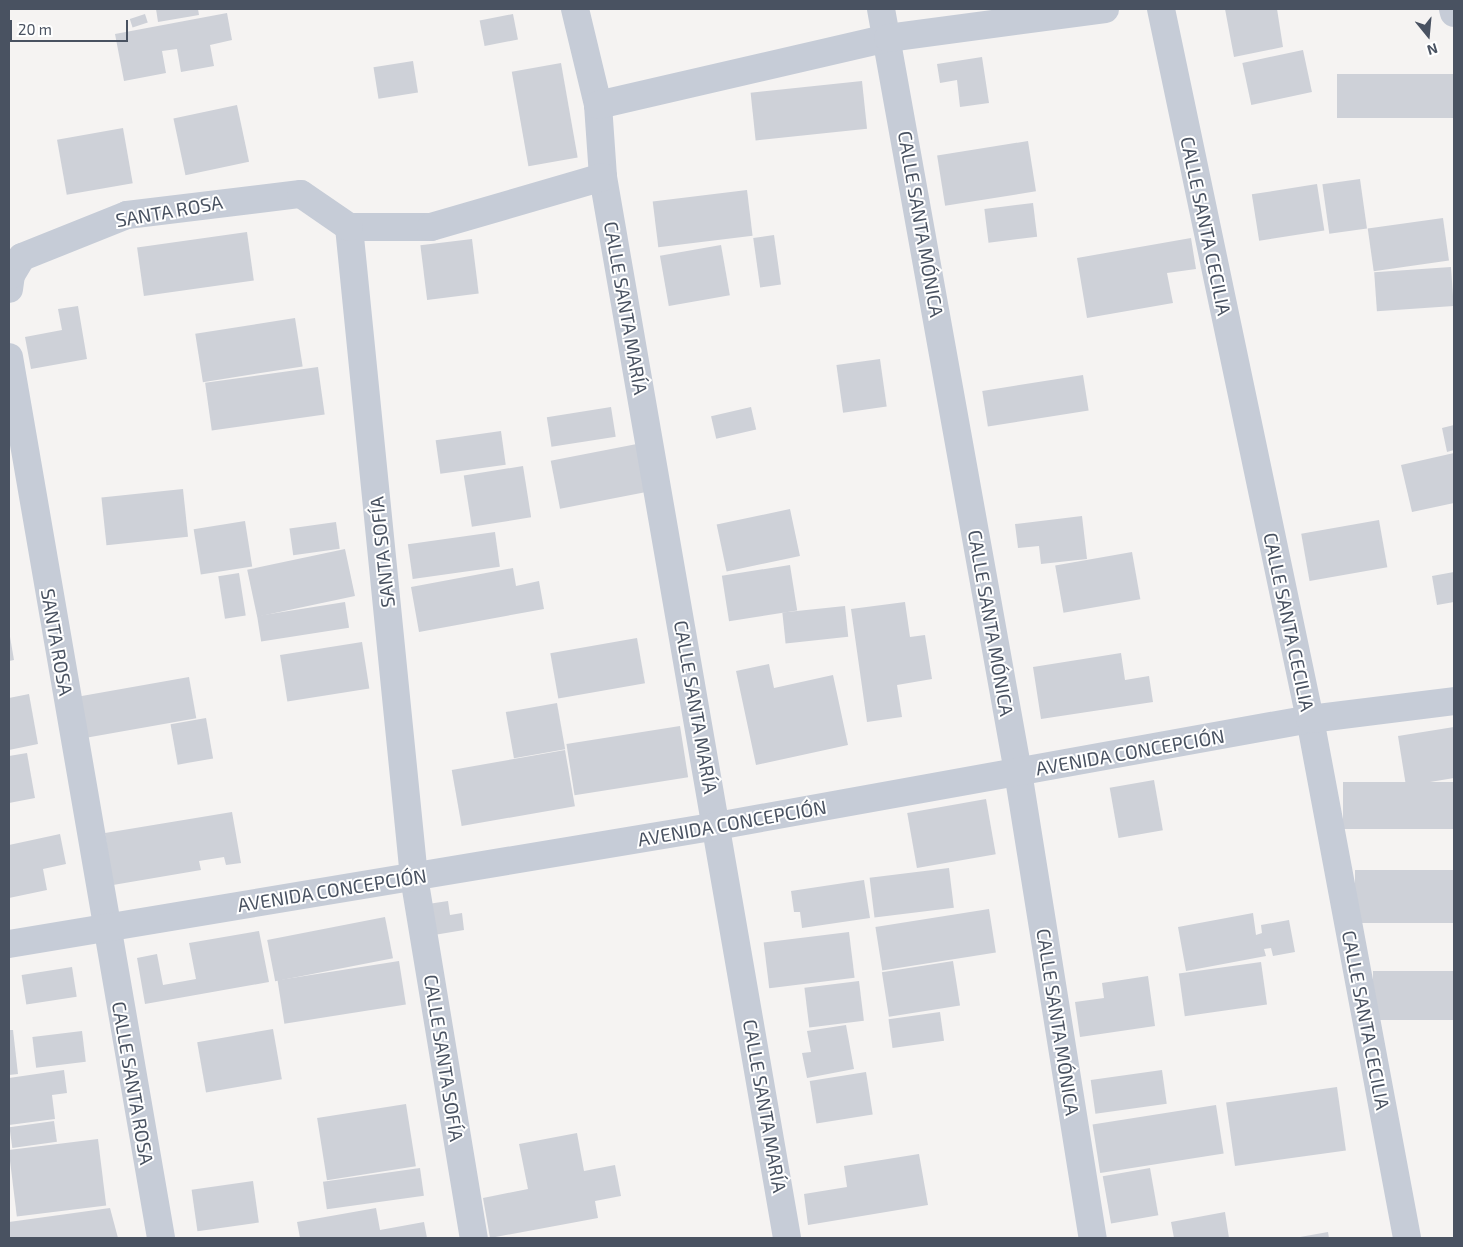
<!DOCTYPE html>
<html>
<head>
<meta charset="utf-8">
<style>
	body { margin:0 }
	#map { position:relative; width:1463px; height:1247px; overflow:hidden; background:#f5f3f2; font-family:"Exo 2",sans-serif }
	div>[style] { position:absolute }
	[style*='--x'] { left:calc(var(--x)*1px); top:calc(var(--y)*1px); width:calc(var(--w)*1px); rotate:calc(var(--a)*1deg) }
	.building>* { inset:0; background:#ced1d8; transform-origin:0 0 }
	.minor>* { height:28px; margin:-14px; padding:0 14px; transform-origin:14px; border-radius:14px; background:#c6ccd7 }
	span { translate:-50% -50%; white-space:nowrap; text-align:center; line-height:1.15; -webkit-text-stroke:4px #fff; paint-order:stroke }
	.street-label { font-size:19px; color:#495261 }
	.frame { position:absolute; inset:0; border:10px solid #495261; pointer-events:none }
	.north { position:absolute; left:1403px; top:10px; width:50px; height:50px; -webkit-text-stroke:4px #fff; paint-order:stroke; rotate:163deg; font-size:14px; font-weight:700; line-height:20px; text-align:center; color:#495261 }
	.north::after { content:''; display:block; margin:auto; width:18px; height:22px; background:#495261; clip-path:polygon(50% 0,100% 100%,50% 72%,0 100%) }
	.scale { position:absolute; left:10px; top:20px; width:118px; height:22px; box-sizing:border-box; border:2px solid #495261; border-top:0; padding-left:6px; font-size:15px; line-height:18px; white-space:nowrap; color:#495261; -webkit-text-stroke:4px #fff; paint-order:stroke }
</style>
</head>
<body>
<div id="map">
	<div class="building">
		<i style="clip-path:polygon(156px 9px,198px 9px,199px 15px,158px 22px)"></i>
		<i style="clip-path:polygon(1225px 9px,1277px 9px,1283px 47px,1234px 57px)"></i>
		<i style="clip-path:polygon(227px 13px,232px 40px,210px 45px,214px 66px,181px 72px,177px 49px,162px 51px,166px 73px,124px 81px,115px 34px)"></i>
		<i style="left:145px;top:14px;width:9px;height:16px;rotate:72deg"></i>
		<i style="left:513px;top:14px;width:26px;height:34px;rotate:79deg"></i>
		<i style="left:1303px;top:50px;width:43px;height:62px;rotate:78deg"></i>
		<i style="clip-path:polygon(982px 57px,989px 103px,960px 107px,957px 80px,940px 83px,937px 64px)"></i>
		<i style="left:413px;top:61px;width:32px;height:40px;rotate:81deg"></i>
		<i style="left:561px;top:63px;width:96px;height:50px;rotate:80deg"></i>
		<i style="left:1454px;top:74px;width:44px;height:117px;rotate:90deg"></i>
		<i style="left:862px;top:81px;width:48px;height:112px;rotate:84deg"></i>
		<i style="left:237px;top:105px;width:58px;height:65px;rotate:78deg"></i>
		<i style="left:123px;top:128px;width:56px;height:67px;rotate:80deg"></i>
		<i style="left:1028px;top:141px;width:51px;height:92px;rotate:81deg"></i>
		<i style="left:1360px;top:179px;width:50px;height:38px;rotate:82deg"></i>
		<i style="left:1317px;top:184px;width:47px;height:66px;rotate:81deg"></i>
		<i style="left:747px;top:190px;width:46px;height:95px;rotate:83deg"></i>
		<i style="left:1033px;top:203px;width:34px;height:49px;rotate:83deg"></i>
		<i style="left:1443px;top:218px;width:43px;height:76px;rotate:82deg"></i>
		<i style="left:247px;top:232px;width:49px;height:111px;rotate:82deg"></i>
		<i style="left:774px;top:235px;width:50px;height:21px;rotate:82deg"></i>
		<i style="clip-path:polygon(1191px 238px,1196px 269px,1167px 273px,1173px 303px,1087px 318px,1077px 258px)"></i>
		<i style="left:472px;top:239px;width:55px;height:52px;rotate:83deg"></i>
		<i style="left:721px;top:245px;width:51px;height:62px;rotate:80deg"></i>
		<i style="left:1451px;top:267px;width:39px;height:77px;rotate:86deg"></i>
		<i style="clip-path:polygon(78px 306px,87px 359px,31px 369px,25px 337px,62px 330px,58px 309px)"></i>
		<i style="left:295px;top:318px;width:49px;height:101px;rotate:81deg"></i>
		<i style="left:880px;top:359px;width:48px;height:44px;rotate:82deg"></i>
		<i style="left:318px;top:367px;width:48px;height:114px;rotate:82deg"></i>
		<i style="left:1083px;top:375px;width:36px;height:102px;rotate:81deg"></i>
		<i style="left:611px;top:407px;width:30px;height:65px;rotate:81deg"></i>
		<i style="left:751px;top:407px;width:23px;height:41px;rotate:77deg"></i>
		<i style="clip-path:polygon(1454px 425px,1454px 450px,1447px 452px,1442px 428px)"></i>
		<i style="left:501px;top:431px;width:34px;height:66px;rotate:82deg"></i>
		<i style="left:642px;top:443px;width:49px;height:93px;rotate:79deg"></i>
		<i style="clip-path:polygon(1454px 453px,1454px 503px,1412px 512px,1401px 465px)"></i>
		<i style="left:523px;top:466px;width:52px;height:60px;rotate:81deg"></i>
		<i style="left:183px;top:489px;width:48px;height:82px;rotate:84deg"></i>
		<i style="left:790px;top:509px;width:48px;height:75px;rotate:78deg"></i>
		<i style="clip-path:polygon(1082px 516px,1087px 559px,1041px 564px,1039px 546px,1018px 548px,1015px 524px)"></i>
		<i style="left:1379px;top:520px;width:48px;height:79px;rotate:80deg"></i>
		<i style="left:245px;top:521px;width:46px;height:52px;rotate:81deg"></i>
		<i style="left:336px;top:522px;width:27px;height:47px;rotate:82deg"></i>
		<i style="left:495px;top:532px;width:35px;height:88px;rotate:82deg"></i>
		<i style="left:345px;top:549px;width:48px;height:100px;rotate:78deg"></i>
		<i style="left:1132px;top:552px;width:48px;height:78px;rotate:80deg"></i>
		<i style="left:790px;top:565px;width:46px;height:69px;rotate:81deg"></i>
		<i style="clip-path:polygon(513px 568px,516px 586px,539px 581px,544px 609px,419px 632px,411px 587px)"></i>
		<i style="clip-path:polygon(1454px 572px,1454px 602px,1437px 605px,1432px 576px)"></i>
		<i style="left:239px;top:573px;width:43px;height:21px;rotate:81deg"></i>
		<i style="left:345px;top:602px;width:26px;height:89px;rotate:81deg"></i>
		<i style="clip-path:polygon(905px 602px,910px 637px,925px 635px,932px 679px,897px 685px,902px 717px,867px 722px,851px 609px)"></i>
		<i style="left:845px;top:606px;width:31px;height:63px;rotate:84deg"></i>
		<i style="clip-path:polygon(9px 631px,14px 660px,9px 661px)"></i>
		<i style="left:637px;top:638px;width:46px;height:88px;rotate:80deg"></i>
		<i style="left:362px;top:642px;width:47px;height:83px;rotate:81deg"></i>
		<i style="clip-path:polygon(1121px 653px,1125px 680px,1149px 676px,1153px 702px,1041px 719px,1033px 667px)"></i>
		<i style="clip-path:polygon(769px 664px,774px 688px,833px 675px,848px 745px,756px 765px,736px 671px)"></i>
		<i style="left:189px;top:677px;width:42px;height:116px;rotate:80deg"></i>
		<i style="clip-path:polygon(29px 694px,38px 744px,9px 750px,9px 698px)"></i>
		<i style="left:557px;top:703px;width:47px;height:52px;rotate:80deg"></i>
		<i style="left:206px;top:718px;width:41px;height:36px;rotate:80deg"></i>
		<i style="left:680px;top:726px;width:52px;height:115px;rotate:81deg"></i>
		<i style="clip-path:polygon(1454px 727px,1454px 778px,1406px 786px,1398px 736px)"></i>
		<i style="left:565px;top:750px;width:57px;height:115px;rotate:80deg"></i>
		<i style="clip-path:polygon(27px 753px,35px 798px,9px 803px,9px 756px)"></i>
		<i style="left:1154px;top:780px;width:51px;height:45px;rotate:80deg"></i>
		<i style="left:1454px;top:782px;width:47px;height:111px;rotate:90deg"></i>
		<i style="left:986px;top:799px;width:56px;height:80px;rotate:80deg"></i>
		<i style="clip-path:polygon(232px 812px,241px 863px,226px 865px,224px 857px,199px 861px,201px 870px,113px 885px,105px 833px)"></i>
		<i style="clip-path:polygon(60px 834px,66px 864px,43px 869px,47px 890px,9px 898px,9px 845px)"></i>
		<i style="left:949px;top:868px;width:40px;height:80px;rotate:83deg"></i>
		<i style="left:1454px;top:870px;width:53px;height:99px;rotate:90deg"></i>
		<i style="clip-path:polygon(864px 880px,870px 918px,802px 928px,800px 912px,794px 912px,791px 891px)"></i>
		<i style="clip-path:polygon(448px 901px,450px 915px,462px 913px,464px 930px,434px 935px,428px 904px)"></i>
		<i style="left:989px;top:909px;width:44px;height:115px;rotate:81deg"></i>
		<i style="clip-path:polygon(1253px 913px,1256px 935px,1262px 933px,1261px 925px,1289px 920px,1295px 952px,1273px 956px,1271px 948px,1264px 949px,1266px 956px,1186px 971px,1178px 927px)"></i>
		<i style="left:385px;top:917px;width:42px;height:120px;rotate:79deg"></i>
		<i style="clip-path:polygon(259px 931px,269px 982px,145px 1004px,137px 958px,157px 954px,163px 985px,196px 979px,189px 943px)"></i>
		<i style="left:849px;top:932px;width:46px;height:86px;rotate:83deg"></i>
		<i style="left:399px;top:961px;width:44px;height:123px;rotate:81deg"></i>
		<i style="left:953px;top:961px;width:45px;height:72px;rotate:81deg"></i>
		<i style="left:1261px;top:962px;width:43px;height:83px;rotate:82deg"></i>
		<i style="left:72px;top:967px;width:30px;height:51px;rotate:81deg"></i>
		<i style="left:1454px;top:971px;width:49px;height:81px;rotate:90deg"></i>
		<i style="clip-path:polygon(1148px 976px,1155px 1026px,1080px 1037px,1075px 1002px,1104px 998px,1102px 983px)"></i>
		<i style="left:859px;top:981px;width:40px;height:55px;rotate:83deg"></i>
		<i style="left:940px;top:1012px;width:29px;height:52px;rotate:82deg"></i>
		<i style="clip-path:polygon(846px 1025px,854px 1069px,807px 1078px,802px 1053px,811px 1052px,807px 1031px)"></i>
		<i style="left:273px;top:1029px;width:51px;height:77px;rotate:80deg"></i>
		<i style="clip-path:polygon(9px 1030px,13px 1030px,18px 1074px,9px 1075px)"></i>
		<i style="left:82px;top:1031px;width:31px;height:50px;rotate:83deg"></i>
		<i style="clip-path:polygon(64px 1070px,67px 1093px,52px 1095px,55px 1119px,9px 1125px,9px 1078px)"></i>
		<i style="left:1162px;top:1070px;width:34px;height:72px;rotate:82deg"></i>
		<i style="left:866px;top:1072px;width:43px;height:57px;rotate:81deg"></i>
		<i style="left:1337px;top:1087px;width:64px;height:112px;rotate:82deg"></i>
		<i style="left:406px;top:1104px;width:63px;height:90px;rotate:81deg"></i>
		<i style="left:1216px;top:1105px;width:49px;height:125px;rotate:81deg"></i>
		<i style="left:54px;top:1121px;width:21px;height:45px;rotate:82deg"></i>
		<i style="clip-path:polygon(577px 1133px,584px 1171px,615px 1165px,621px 1196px,595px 1201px,598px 1218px,490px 1238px,483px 1198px,528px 1189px,519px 1144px)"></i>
		<i style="left:98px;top:1139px;width:67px;height:90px;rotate:83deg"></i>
		<i style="clip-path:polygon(919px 1154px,928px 1205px,808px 1225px,804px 1194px,847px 1187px,844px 1166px)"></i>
		<i style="left:420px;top:1168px;width:28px;height:98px;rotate:82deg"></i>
		<i style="left:1150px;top:1168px;width:48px;height:48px;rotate:80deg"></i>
		<i style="left:253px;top:1181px;width:42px;height:62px;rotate:82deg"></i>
		<i style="clip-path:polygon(110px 1208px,118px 1238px,9px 1238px,9px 1222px)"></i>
		<i style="clip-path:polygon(376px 1208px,380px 1230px,424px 1222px,427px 1238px,300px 1238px,297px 1222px)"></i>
		<i style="clip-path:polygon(1225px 1212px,1229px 1238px,1174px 1238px,1171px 1222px)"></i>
		<i style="clip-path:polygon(1328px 1232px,1329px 1238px,1300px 1238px,1300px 1237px)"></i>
	</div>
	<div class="minor">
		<i style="--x:575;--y:9;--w:99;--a:76.5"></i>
		<i style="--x:598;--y:105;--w:72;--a:86"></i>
		<i style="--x:603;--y:177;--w:1077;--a:80.16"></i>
		<i style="--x:881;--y:9;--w:775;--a:79.82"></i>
		<i style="--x:1018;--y:772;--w:472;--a:80.9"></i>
		<i style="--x:1161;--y:9;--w:725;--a:78.15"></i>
		<i style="--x:1310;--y:719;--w:528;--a:79.41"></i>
		<i style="--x:1453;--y:9;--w:4;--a:76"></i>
		<i style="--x:598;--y:105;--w:298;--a:-13"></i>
		<i style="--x:888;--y:38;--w:219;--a:-7.6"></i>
		<i style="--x:349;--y:227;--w:653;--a:84.29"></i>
		<i style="--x:414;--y:877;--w:366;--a:80.6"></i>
		<i style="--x:349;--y:227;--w:82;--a:0"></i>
		<i style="--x:431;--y:227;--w:179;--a:-16.2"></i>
		<i style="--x:9;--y:289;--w:14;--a:-82"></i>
		<i style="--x:11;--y:275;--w:21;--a:-59"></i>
		<i style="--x:22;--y:257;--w:113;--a:-21.8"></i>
		<i style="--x:127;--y:215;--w:175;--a:-6.9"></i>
		<i style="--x:301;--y:194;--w:58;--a:34.5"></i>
		<i style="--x:9;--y:357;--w:894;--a:80.21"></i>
		<i style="--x:9;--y:944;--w:718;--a:-9.46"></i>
		<i style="--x:717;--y:826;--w:603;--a:-10.23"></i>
		<i style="--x:1310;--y:719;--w:145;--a:-7.1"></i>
	</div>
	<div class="street-label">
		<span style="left:169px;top:211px;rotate:-10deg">SANTA ROSA</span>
		<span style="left:921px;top:224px;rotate:80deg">CALLE SANTA MÓNICA</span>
		<span style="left:1206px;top:226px;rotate:78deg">CALLE SANTA CECILIA</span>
		<span style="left:626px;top:308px;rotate:80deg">CALLE SANTA MARÍA</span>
		<span style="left:382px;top:552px;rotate:-96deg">SANTA SOFÍA</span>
		<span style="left:1289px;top:622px;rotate:78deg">CALLE SANTA CECILIA</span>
		<span style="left:991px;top:623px;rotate:80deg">CALLE SANTA MÓNICA</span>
		<span style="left:57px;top:642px;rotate:80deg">SANTA ROSA</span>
		<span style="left:696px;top:707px;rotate:80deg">CALLE SANTA MARÍA</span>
		<span style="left:1130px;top:752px;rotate:-10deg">AVENIDA CONCEPCIÓN</span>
		<span style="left:732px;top:823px;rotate:-10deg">AVENIDA CONCEPCIÓN</span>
		<span style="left:332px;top:890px;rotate:-9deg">AVENIDA CONCEPCIÓN</span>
		<span style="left:1366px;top:1020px;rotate:79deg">CALLE SANTA CECILIA</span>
		<span style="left:1058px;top:1022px;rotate:81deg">CALLE SANTA MÓNICA</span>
		<span style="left:444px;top:1058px;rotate:81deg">CALLE SANTA SOFÍA</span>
		<span style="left:133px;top:1083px;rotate:80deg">CALLE SANTA ROSA</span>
		<span style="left:765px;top:1106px;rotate:80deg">CALLE SANTA MARÍA</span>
	</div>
	<div class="frame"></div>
	<div class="north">N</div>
	<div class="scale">20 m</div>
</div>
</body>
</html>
